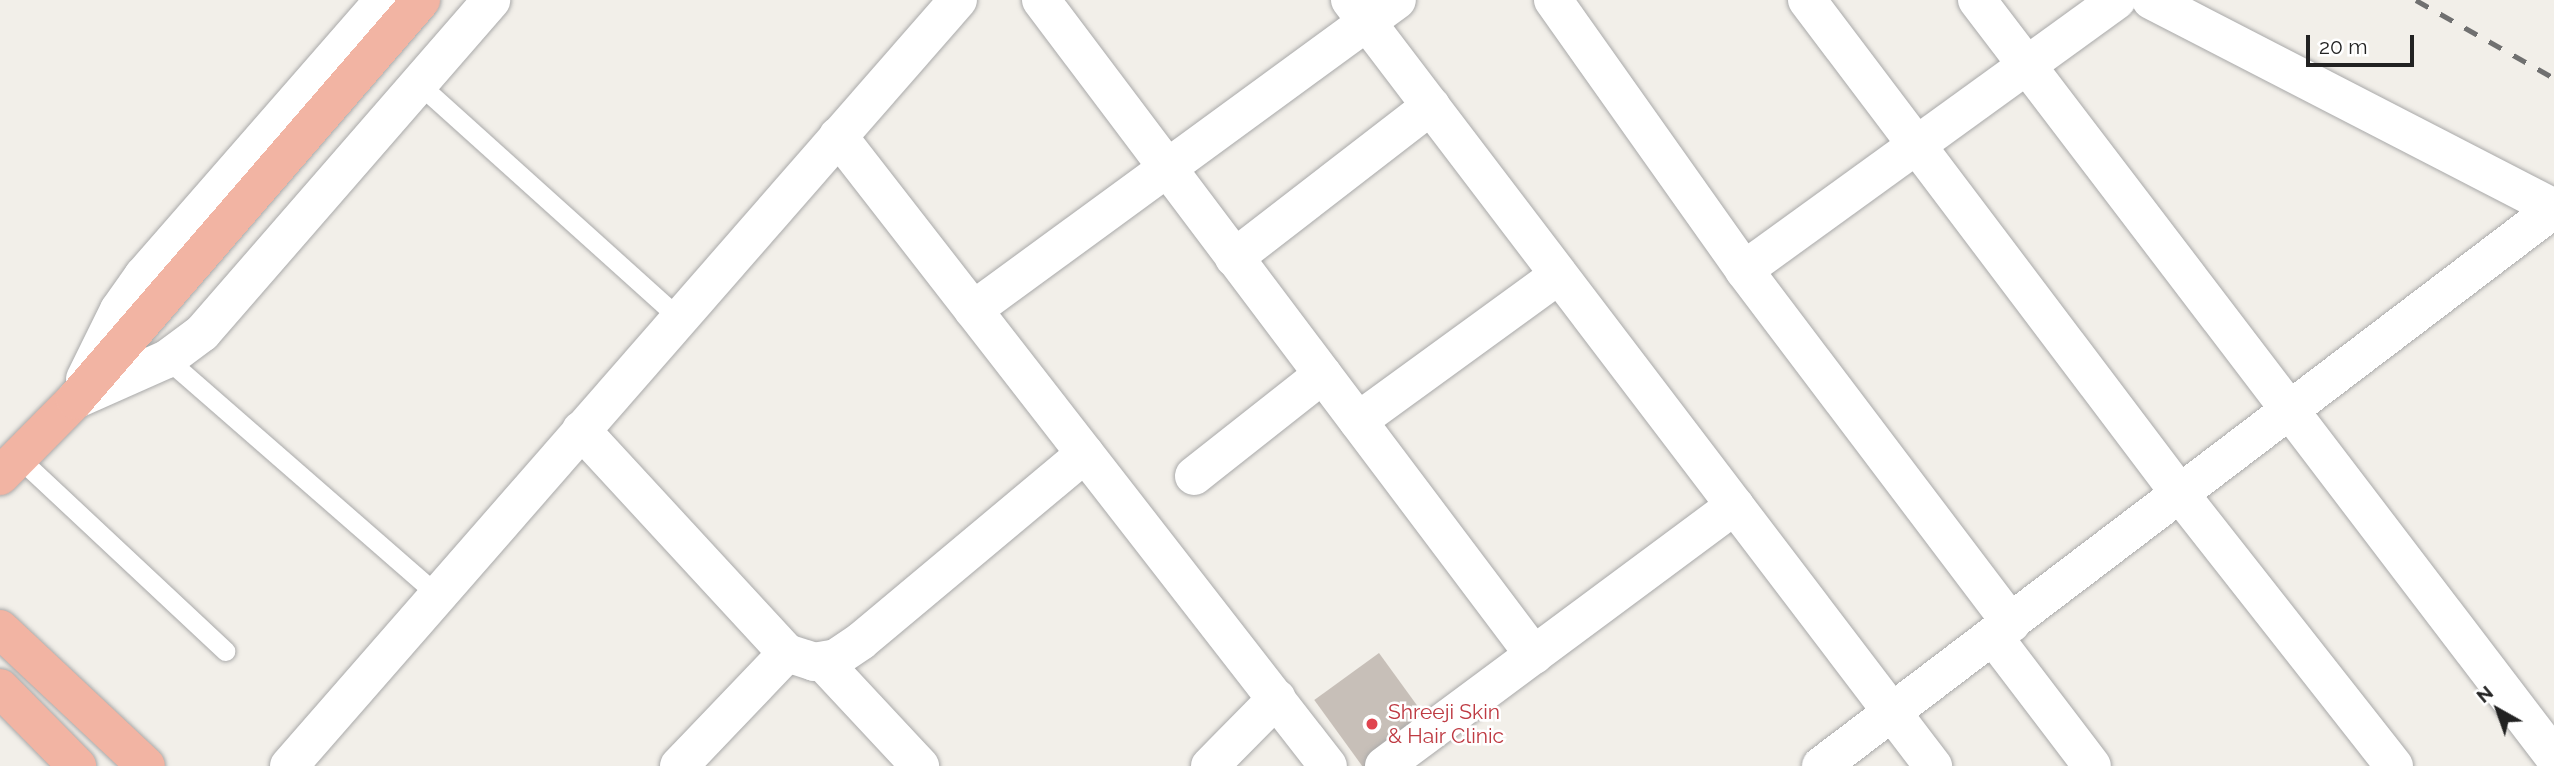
<!DOCTYPE html>
<html>
<head>
<meta charset="utf-8">
<style>
	body { margin:0 }
	#map { position:relative; width:2554px; height:766px; overflow:hidden; background:#f2efe9; font-family:Raleway,sans-serif }
	div>[style] { position:absolute }
	[style*='--x'] { left:calc(var(--x)*1px); top:calc(var(--y)*1px); width:calc(var(--w)*1px); rotate:calc(var(--a)*1deg) }
	.building>* { inset:0; background:#c7bfb8; transform-origin:0 0 }
	.roads { filter:drop-shadow(0 0 2px #a9a9a9) drop-shadow(0 0 2px #a9a9a9) }
	.service>* { height:19px; margin:-9.5px; padding:0 9.5px; transform-origin:9.5px; border-radius:9.5px; background:#fff }
	.minor>* { height:38px; margin:-19px; padding:0 19px; transform-origin:19px; border-radius:19px; background:#fff }
	.trunk>* { height:38px; margin:-19px; padding:0 19px; transform-origin:19px; border-radius:19px; background:#f2b4a3 }
	.rail>* { height:5px; margin-top:-2.5px; transform-origin:0; background:repeating-linear-gradient(90deg,#707070 0 14px,transparent 0 28px) }
	.dots>* { width:19px; height:19px; translate:-50% -50%; box-sizing:border-box; border:4px solid #fff; border-radius:50% }
	span { translate:-50% -50%; white-space:nowrap; text-align:center; line-height:1.15; -webkit-text-stroke:5px #fff; paint-order:stroke }
	.health-label { font-size:21px; color:#be3a42 }
	.left { translate:0 -50%; text-align:left }
	.north { position:absolute; left:2463px; top:675px; width:70px; height:70px; -webkit-text-stroke:5px #fff; paint-order:stroke; rotate:320deg; font-size:19px; font-weight:700; line-height:28px; text-align:center; color:#222 }
	.north::after { content:''; display:block; margin:auto; width:24px; height:32px; background:#222; clip-path:polygon(50% 0,100% 100%,50% 72%,0 100%) }
	.scale { position:absolute; left:2306px; top:35px; width:108px; height:32px; box-sizing:border-box; border:4px solid #222; border-top:0; padding-left:9px; font-size:21px; line-height:24px; white-space:nowrap; color:#222; -webkit-text-stroke:5px #fff; paint-order:stroke }
</style>
</head>
<body>
<div id="map">
	<div class="building">
		<i style="left:1379px;top:653px;width:84px;height:80px;rotate:54deg"></i>
	</div>
	<div class="roads">
		<div class="service">
			<i style="--x:419;--y:84;--w:350;--a:42"></i>
			<i style="--x:167;--y:359;--w:357;--a:41.1"></i>
			<i style="--x:18;--y:457;--w:284;--a:43.1"></i>
		</div>
		<div class="minor">
			<i style="--x:1041;--y:0;--w:820;--a:53.03"></i>
			<i style="--x:1350;--y:0;--w:963;--a:52.73"></i>
			<i style="--x:1553;--y:0;--w:331;--a:54.7"></i>
			<i style="--x:1744;--y:270;--w:443;--a:52.9"></i>
			<i style="--x:1807;--y:0;--w:619;--a:52.94"></i>
			<i style="--x:2180;--y:494;--w:346;--a:51.8"></i>
			<i style="--x:1977;--y:0;--w:952;--a:52.68"></i>
			<i style="--x:2151;--y:0;--w:454;--a:27.3"></i>
			<i style="--x:838;--y:136;--w:798;--a:52.13"></i>
			<i style="--x:1234;--y:258;--w:249;--a:-37.7"></i>
			<i style="--x:1744;--y:270;--w:460;--a:-35.9"></i>
			<i style="--x:973;--y:310;--w:525;--a:-36.17"></i>
			<i style="--x:85;--y:379;--w:77;--a:-63.8"></i>
			<i style="--x:119;--y:310;--w:42;--a:-54.8"></i>
			<i style="--x:143;--y:276;--w:366;--a:-48.9"></i>
			<i style="--x:75;--y:400;--w:101;--a:-24"></i>
			<i style="--x:167;--y:359;--w:44;--a:-36.6"></i>
			<i style="--x:202;--y:333;--w:441;--a:-49"></i>
			<i style="--x:1358;--y:421;--w:248;--a:-36"></i>
			<i style="--x:581;--y:430;--w:304;--a:47.3"></i>
			<i style="--x:787;--y:653;--w:28;--a:18"></i>
			<i style="--x:814;--y:662;--w:22;--a:-10"></i>
			<i style="--x:836;--y:658;--w:30;--a:-34"></i>
			<i style="--x:861;--y:641;--w:292;--a:-39.9"></i>
			<i style="--x:1194;--y:476;--w:164;--a:-38.3"></i>
			<i style="--x:1993;--y:636;--w:163;--a:52.7"></i>
			<i style="--x:822;--y:661;--w:144;--a:47"></i>
			<i style="--x:289;--y:766;--w:1017;--a:-48.87"></i>
			<i style="--x:679;--y:766;--w:156;--a:-46.3"></i>
			<i style="--x:1210;--y:766;--w:95;--a:-45.4"></i>
			<i style="--x:1384;--y:766;--w:437;--a:-36.6"></i>
			<i style="--x:1821;--y:766;--w:921;--a:-37.23"></i>
		</div>
		<div class="trunk">
			<i style="--x:0;--y:476;--w:107;--a:-45.4"></i>
			<i style="--x:75;--y:400;--w:529;--a:-49.14"></i>
			<i style="--x:0;--y:629;--w:200;--a:43.2"></i>
			<i style="--x:0;--y:688;--w:110;--a:45.4"></i>
		</div>
	</div>
	<div class="rail">
		<i style="--x:2416;--y:0;--w:159;--a:29.5"></i>
	</div>
	<div class="dots">
		<i style="left:1372px;top:724px;background:#e0444e"></i>
	</div>
	<div class="health-label">
		<span class="left" style="left:1388px;top:724px">Shreeji Skin<br>&amp; Hair Clinic</span>
	</div>
	<div class="north">N</div>
	<div class="scale">20 m</div>
</div>
</body>
</html>
